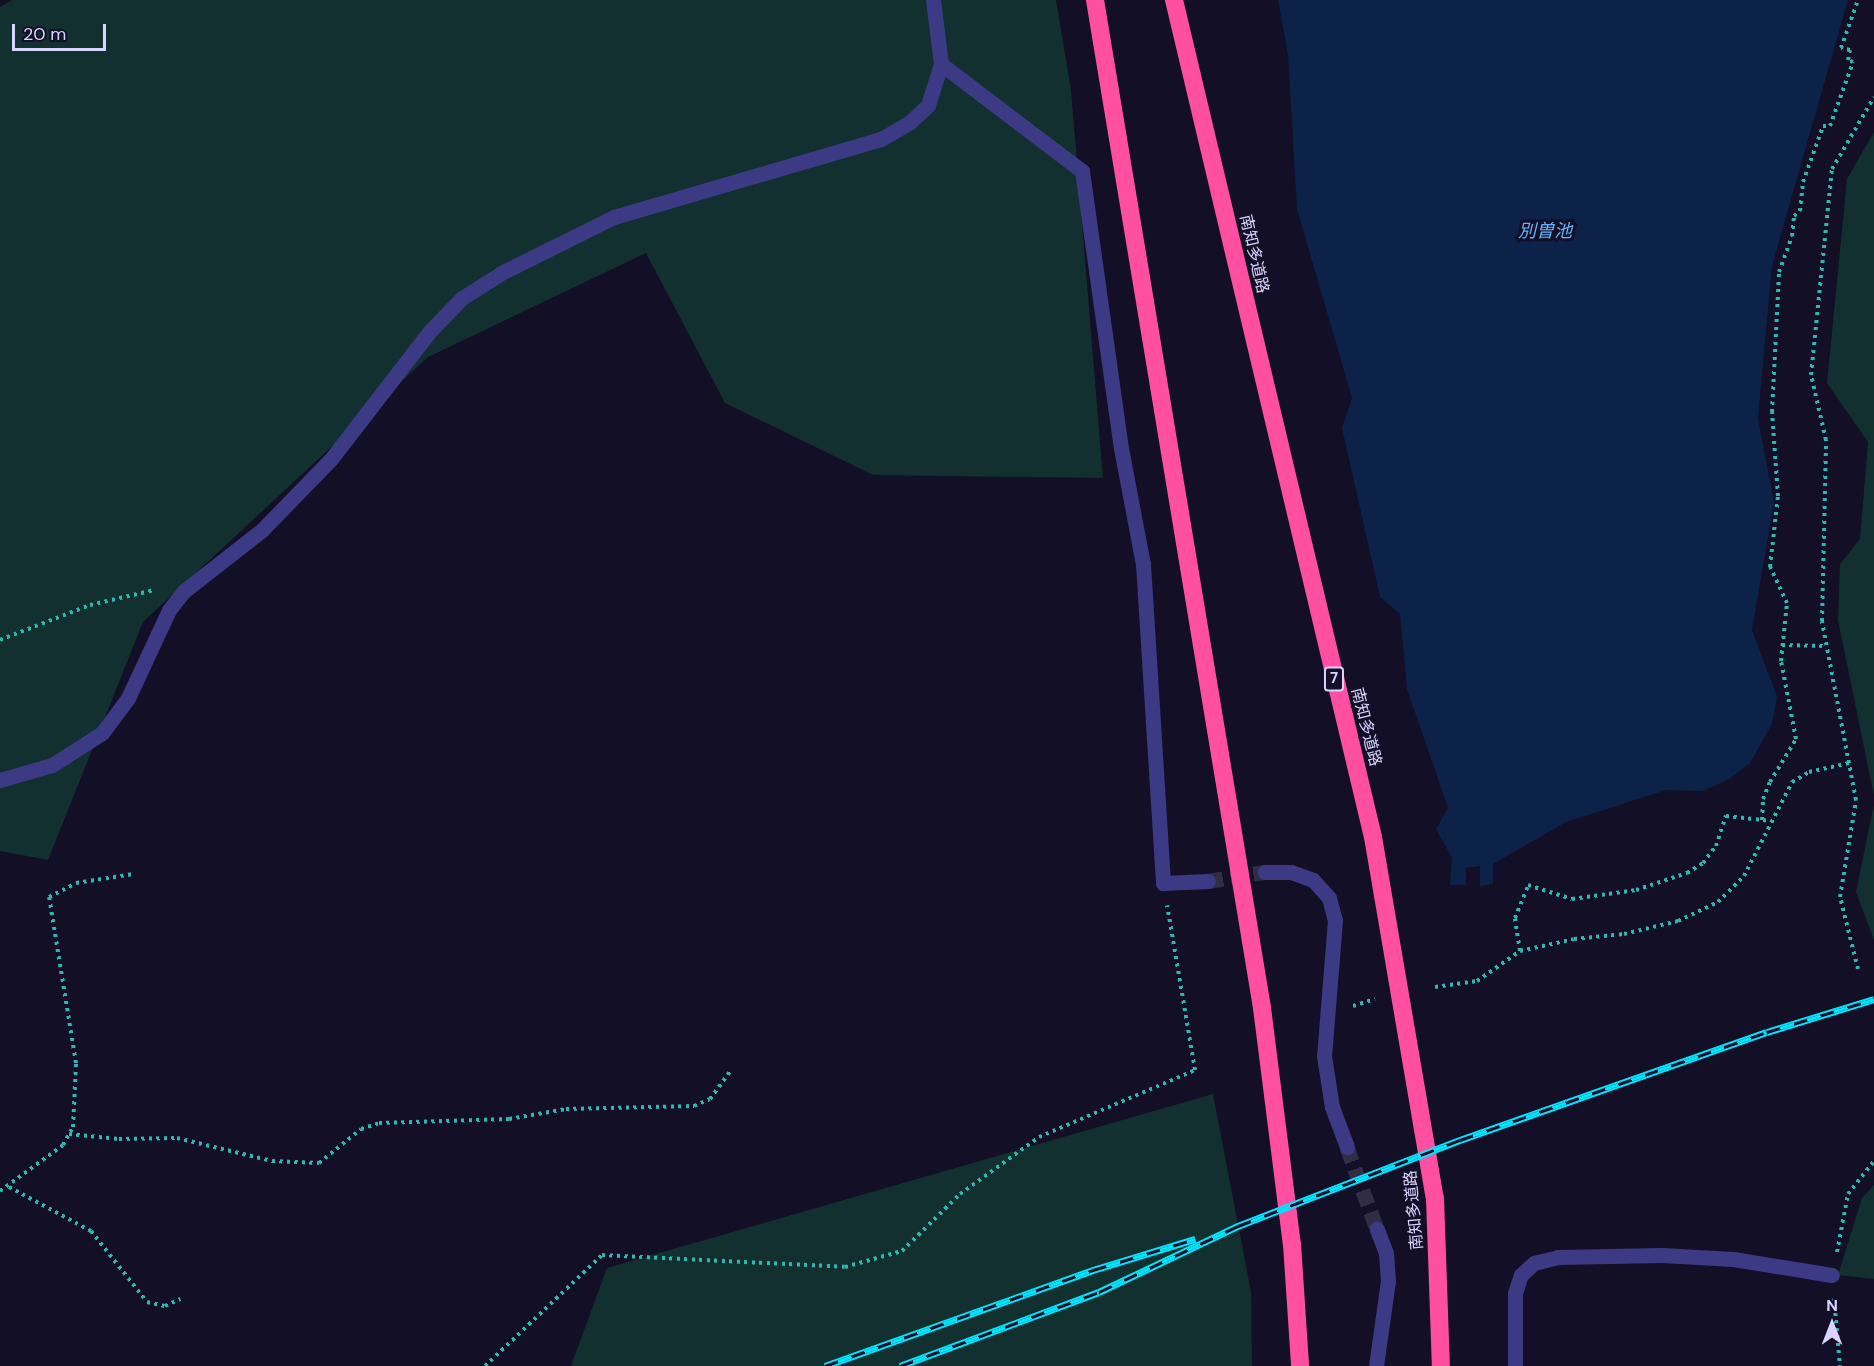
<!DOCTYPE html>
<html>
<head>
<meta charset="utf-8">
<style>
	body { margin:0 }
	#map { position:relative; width:1874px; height:1366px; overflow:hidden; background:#130f26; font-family:"DM Sans","Noto Sans JP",sans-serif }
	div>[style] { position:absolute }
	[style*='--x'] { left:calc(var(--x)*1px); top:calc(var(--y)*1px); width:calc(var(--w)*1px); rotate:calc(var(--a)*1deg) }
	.green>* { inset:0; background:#12302f }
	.water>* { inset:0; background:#0c2248 }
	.street-tunnel>* { height:15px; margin-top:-7.5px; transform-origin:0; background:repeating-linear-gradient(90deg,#312d47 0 15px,transparent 0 23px) }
	.path>* { height:4px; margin-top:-2px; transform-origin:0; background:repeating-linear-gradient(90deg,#2fb8b0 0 3px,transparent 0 7.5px) }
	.street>* { height:15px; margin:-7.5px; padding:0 7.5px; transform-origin:7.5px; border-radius:7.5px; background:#3d3a85 }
	.highway>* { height:18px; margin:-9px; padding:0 9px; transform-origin:9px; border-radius:9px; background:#ff4fa3 }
	.rail>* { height:7px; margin-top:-3.5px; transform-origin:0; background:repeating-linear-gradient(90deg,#130f26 0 14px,#00e5ff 0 28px); box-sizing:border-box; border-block:2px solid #00e5ff }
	span { translate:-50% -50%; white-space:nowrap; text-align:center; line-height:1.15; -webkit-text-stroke:6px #130f26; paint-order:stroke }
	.shield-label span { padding:2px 4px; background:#130f26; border:2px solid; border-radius:4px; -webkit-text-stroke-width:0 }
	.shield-label { font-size:15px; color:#d9d4ff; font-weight:700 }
	.street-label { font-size:16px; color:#d9d4ff }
	.water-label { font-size:18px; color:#62b6ff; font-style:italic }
	.north { position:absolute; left:1802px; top:1294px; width:60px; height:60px; -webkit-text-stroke:4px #130f26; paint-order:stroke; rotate:0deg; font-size:16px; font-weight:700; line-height:24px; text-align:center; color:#d9d4ff }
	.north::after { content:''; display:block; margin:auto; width:21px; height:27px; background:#d9d4ff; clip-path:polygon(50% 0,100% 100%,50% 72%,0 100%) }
	.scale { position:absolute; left:12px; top:24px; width:94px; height:27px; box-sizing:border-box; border:3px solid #d9d4ff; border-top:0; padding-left:8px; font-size:18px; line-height:21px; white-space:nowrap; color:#d9d4ff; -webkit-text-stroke:4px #130f26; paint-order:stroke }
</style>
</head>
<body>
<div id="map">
	<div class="green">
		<i style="clip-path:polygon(12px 0,1056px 0,1071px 90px,1103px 478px,873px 475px,725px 403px,646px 253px,428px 357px,143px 622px,48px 860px,0 851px,0 7px)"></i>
		<i style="clip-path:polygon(1874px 132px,1874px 796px,1838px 620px,1840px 564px,1860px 539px,1868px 442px,1827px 383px,1847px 179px)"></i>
		<i style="clip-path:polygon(1874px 804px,1874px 940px,1856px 892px)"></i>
		<i style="clip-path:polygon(1213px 1094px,1251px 1292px,1252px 1366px,571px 1366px,607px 1268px)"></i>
		<i style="clip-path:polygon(1874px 1185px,1874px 1279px,1838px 1275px,1862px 1198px)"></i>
	</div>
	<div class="water">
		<i style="clip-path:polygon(1278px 0,1848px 0,1772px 266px,1758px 418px,1774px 503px,1752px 630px,1777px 696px,1772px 724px,1750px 763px,1729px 779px,1703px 791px,1666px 790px,1566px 822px,1493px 864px,1493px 884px,1480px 886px,1480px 866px,1466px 868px,1466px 885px,1450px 885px,1452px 858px,1436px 829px,1448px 808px,1407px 689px,1400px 614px,1380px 597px,1342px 428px,1352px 398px,1297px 209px,1288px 55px)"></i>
	</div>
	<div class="street-tunnel">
		<i style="--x:1208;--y:881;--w:58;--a:-9"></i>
		<i style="--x:1347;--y:1147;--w:87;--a:69.9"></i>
	</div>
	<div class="path">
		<i style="--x:0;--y:640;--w:97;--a:-21.3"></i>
		<i style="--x:90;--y:605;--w:66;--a:-13.2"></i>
		<i style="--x:1782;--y:645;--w:44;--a:1.3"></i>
		<i style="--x:1762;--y:820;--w:21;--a:-87"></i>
		<i style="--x:1763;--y:799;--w:18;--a:-68"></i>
		<i style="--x:1770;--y:782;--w:50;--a:-58.8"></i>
		<i style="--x:1796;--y:739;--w:79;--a:-100.9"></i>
		<i style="--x:1781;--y:661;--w:58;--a:-84.1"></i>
		<i style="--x:1787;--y:603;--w:40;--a:-115"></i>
		<i style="--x:1770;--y:567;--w:71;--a:-83.6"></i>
		<i style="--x:1778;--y:496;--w:84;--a:-94.1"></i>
		<i style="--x:1772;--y:412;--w:140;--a:-87.1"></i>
		<i style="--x:1779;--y:272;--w:38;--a:-70"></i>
		<i style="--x:1792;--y:236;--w:20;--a:-84"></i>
		<i style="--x:1794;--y:216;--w:8;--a:-40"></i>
		<i style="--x:1800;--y:211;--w:29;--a:-84"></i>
		<i style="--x:1803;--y:182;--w:59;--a:-70.3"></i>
		<i style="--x:1823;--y:126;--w:7;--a:0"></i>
		<i style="--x:1830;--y:126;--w:68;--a:-70.2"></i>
		<i style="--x:1853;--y:62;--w:5;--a:-158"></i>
		<i style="--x:1848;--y:60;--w:10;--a:-79"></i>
		<i style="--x:1850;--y:50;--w:9;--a:-167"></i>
		<i style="--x:1841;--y:48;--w:51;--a:-70.5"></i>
		<i style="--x:1520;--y:951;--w:33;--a:-99"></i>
		<i style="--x:1515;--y:918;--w:35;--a:-68"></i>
		<i style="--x:1528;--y:885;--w:46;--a:17.7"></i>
		<i style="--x:1572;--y:899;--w:65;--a:-8"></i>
		<i style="--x:1636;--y:890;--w:54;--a:-18.4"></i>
		<i style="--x:1687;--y:873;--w:19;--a:-32"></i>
		<i style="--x:1703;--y:863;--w:21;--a:-53"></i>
		<i style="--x:1716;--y:846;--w:32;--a:-72"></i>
		<i style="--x:1726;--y:816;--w:46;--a:6.2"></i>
		<i style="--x:1858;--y:969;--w:74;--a:-104"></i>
		<i style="--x:1840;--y:897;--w:98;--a:-80.6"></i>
		<i style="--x:1856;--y:800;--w:182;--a:-100.8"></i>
		<i style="--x:1822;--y:621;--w:181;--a:-88.7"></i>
		<i style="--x:1826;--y:440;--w:67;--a:-103"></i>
		<i style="--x:1811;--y:375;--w:207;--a:-84.2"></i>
		<i style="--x:1832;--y:169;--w:83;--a:-59.7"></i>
		<i style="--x:1435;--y:987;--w:42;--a:-8.1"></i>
		<i style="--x:1477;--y:981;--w:52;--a:-34.9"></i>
		<i style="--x:1520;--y:951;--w:55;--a:-12.5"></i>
		<i style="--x:1574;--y:939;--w:50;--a:-5.7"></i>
		<i style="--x:1624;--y:934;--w:56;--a:-13.5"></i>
		<i style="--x:1678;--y:921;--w:44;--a:-25.4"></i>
		<i style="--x:1718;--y:902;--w:37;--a:-45"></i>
		<i style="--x:1744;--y:876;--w:106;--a:-62.9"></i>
		<i style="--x:1792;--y:782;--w:20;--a:-30"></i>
		<i style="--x:1809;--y:772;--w:41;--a:-12.7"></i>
		<i style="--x:1353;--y:1006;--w:23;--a:-18"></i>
		<i style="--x:69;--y:1134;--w:50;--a:5.7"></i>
		<i style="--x:119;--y:1139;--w:58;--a:-1"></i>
		<i style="--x:177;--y:1138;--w:98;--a:13.6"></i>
		<i style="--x:272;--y:1161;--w:47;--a:2.4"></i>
		<i style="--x:319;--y:1163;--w:54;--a:-39"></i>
		<i style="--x:361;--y:1129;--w:19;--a:-18"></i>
		<i style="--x:379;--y:1123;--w:130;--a:-1.8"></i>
		<i style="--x:509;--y:1119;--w:58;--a:-10"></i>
		<i style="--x:566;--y:1109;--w:128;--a:-1.3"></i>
		<i style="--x:694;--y:1106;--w:17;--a:-24"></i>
		<i style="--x:710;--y:1099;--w:34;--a:-54"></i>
		<i style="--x:9;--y:1187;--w:93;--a:28.2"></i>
		<i style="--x:91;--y:1231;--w:90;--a:51.7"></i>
		<i style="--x:147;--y:1302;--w:18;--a:13"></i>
		<i style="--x:165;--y:1306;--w:17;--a:-25"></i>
		<i style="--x:0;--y:1191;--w:78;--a:-36.1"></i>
		<i style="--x:63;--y:1145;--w:21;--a:-61"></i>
		<i style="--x:73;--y:1127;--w:64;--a:-87.3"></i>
		<i style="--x:76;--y:1063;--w:168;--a:-99.2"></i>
		<i style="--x:49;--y:897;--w:30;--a:-27"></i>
		<i style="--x:76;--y:883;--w:58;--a:-9"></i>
		<i style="--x:1837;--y:1252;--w:59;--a:-79.3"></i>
		<i style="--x:1848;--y:1194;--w:42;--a:-51.8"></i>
		<i style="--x:1834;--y:1298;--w:68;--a:85"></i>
		<i style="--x:485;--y:1366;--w:161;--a:-43.5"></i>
		<i style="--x:602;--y:1255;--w:243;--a:2.8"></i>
		<i style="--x:845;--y:1267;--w:59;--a:-15.7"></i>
		<i style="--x:902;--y:1251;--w:81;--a:-44.5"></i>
		<i style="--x:960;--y:1194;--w:97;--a:-35.8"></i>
		<i style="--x:1039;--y:1137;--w:170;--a:-23.2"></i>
		<i style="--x:1195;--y:1070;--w:167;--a:-99.6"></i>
	</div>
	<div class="street">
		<i style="--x:941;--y:64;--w:177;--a:37.2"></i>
		<i style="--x:1082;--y:171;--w:280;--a:82"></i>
		<i style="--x:1121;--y:448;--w:118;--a:79.3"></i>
		<i style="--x:1143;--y:564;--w:320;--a:86.4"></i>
		<i style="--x:1163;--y:883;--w:45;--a:-2.5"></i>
		<i style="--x:0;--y:780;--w:54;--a:-16.1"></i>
		<i style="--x:52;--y:765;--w:59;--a:-32.6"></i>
		<i style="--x:102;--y:733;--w:44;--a:-53.4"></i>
		<i style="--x:128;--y:698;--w:97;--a:-65"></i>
		<i style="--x:169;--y:610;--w:24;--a:-52"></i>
		<i style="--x:184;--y:591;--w:99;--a:-38"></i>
		<i style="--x:262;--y:530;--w:99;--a:-45.8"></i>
		<i style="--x:331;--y:459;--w:160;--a:-52.3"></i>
		<i style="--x:429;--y:332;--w:47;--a:-45.9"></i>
		<i style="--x:462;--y:298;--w:49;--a:-32.4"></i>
		<i style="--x:503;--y:272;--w:124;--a:-26.4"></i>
		<i style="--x:614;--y:217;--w:278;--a:-16.3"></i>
		<i style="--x:881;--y:139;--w:34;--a:-30"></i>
		<i style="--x:910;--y:122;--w:25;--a:-43"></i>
		<i style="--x:928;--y:105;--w:43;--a:-72.4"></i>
		<i style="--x:941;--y:64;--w:64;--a:-97.1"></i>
		<i style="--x:1265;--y:872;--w:26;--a:0"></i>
		<i style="--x:1291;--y:872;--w:23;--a:20"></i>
		<i style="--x:1313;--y:880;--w:24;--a:48"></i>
		<i style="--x:1329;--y:898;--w:23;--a:75"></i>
		<i style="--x:1335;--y:920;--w:136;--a:94.6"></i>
		<i style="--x:1324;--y:1056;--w:52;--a:81.1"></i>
		<i style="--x:1332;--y:1107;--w:43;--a:69.4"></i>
		<i style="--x:1376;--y:1366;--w:86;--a:-82"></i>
		<i style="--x:1388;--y:1281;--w:28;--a:-94"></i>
		<i style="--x:1386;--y:1253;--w:26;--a:-111"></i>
		<i style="--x:1515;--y:1366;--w:73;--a:-90"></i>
		<i style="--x:1515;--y:1293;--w:19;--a:-72"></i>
		<i style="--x:1521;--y:1275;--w:18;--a:-43"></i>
		<i style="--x:1534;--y:1263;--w:25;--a:-14"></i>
		<i style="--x:1558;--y:1257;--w:104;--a:-1.1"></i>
		<i style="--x:1662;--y:1255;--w:71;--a:3.2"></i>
		<i style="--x:1733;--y:1259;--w:100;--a:9.2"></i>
	</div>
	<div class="highway">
		<i style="--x:1095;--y:0;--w:1022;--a:80.59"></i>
		<i style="--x:1262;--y:1008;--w:238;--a:82.8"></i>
		<i style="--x:1292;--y:1244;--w:122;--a:86.2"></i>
		<i style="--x:1174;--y:0;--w:860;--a:76.63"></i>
		<i style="--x:1373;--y:837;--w:366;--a:80.3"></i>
		<i style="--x:1435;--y:1198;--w:168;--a:88"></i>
	</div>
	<div class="rail">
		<i style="--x:825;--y:1366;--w:285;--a:-19.7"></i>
		<i style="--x:1093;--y:1270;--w:107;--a:-16.9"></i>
		<i style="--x:900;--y:1366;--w:212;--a:-20.4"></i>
		<i style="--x:1099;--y:1292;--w:154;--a:-25.4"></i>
		<i style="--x:1238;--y:1226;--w:238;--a:-21.2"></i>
		<i style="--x:1460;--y:1140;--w:325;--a:-19.4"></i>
		<i style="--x:1767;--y:1032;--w:112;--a:-17.1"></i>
	</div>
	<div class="shield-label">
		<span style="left:1334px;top:679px">7</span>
	</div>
	<div class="street-label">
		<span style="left:1254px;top:254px;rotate:77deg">南知多道路</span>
		<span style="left:1366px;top:727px;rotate:76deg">南知多道路</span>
		<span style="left:1414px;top:1210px;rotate:-95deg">南知多道路</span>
	</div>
	<div class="water-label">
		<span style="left:1545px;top:231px">別曽池</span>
	</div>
	<div class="north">N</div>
	<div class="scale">20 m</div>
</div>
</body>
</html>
